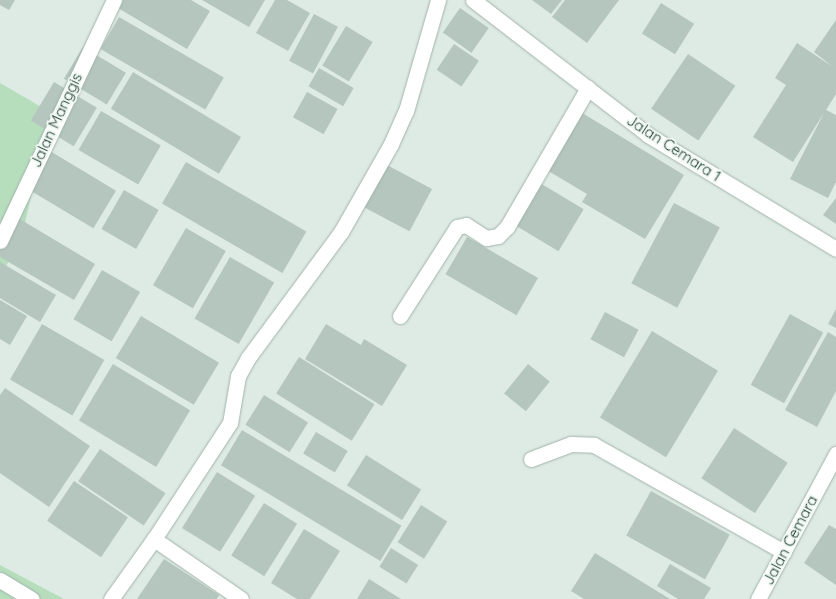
<!DOCTYPE html>
<html>
<head>
<meta charset="utf-8">
<style>
	body { margin:0 }
	#map { position:relative; width:836px; height:599px; overflow:hidden; background:#deebe4; font-family:Quicksand,sans-serif }
	div>[style] { position:absolute }
	[style*='--x'] { left:calc(var(--x)*1px); top:calc(var(--y)*1px); width:calc(var(--w)*1px); rotate:calc(var(--a)*1deg) }
	.green>* { inset:0; background:#b6debd }
	.building>* { inset:0; background:#b4c6bd; transform-origin:0 0 }
	.roads { filter:drop-shadow(0 0 1px #a1b3ab) drop-shadow(0 0 1px #a1b3ab) }
	.street>* { height:15px; margin:-7.5px; padding:0 7.5px; transform-origin:7.5px; border-radius:7.5px; background:#fff }
	.secondary>* { height:15px; margin:-7.5px; padding:0 7.5px; transform-origin:7.5px; border-radius:7.5px; background:#fff }
	span { translate:-50% -50%; white-space:nowrap; text-align:center; line-height:1.15; -webkit-text-stroke:4px #eff7f2; paint-order:stroke }
	.street-label { font-size:15px; color:#1f3b31 }
</style>
</head>
<body>
<div id="map">
	<div class="green">
		<i style="clip-path:polygon(0 83px,50px 112px,21px 241px,0 276px)"></i>
		<i style="clip-path:polygon(0 565px,64px 599px,0 599px)"></i>
	</div>
	<div class="building">
		<i style="clip-path:polygon(0 0,15px 0,9px 10px,0 5px)"></i>
		<i style="clip-path:polygon(122px 0,191px 0,210px 11px,187px 49px,118px 8px)"></i>
		<i style="clip-path:polygon(202px 0,265px 0,249px 27px)"></i>
		<i style="clip-path:polygon(275px 0,287px 0,310px 13px,288px 51px,256px 33px)"></i>
		<i style="clip-path:polygon(532px 0,562px 0,551px 14px)"></i>
		<i style="clip-path:polygon(565px 0,619px 0,587px 43px,552px 17px)"></i>
		<i style="left:661px;top:3px;width:39px;height:36px;rotate:32deg"></i>
		<i style="left:460px;top:8px;width:35px;height:30px;rotate:35deg"></i>
		<i style="left:314px;top:14px;width:27px;height:53px;rotate:28deg"></i>
		<i style="left:119px;top:17px;width:121px;height:37px;rotate:30deg"></i>
		<i style="clip-path:polygon(836px 20px,836px 94px,826px 110px,836px 115px,836px 182px,828px 198px,790px 179px,824px 113px,793px 162px,753px 137px,786px 85px,775px 78px,797px 43px,833px 67px,814px 52px)"></i>
		<i style="left:346px;top:26px;width:31px;height:46px;rotate:31deg"></i>
		<i style="left:454px;top:44px;width:30px;height:31px;rotate:34deg"></i>
		<i style="left:83px;top:47px;width:50px;height:37px;rotate:31deg"></i>
		<i style="left:688px;top:54px;width:57px;height:66px;rotate:34deg"></i>
		<i style="left:319px;top:68px;width:40px;height:21px;rotate:30deg"></i>
		<i style="left:133px;top:72px;width:126px;height:43px;rotate:31deg"></i>
		<i style="left:54px;top:82px;width:50px;height:45px;rotate:31deg"></i>
		<i style="left:307px;top:92px;width:35px;height:29px;rotate:29deg"></i>
		<i style="left:101px;top:111px;width:69px;height:45px;rotate:30deg"></i>
		<i style="clip-path:polygon(579px 111px,684px 175px,645px 239px,582px 202px,587px 194px,545px 169px)"></i>
		<i style="left:50px;top:151px;width:77px;height:44px;rotate:31deg"></i>
		<i style="left:186px;top:162px;width:139px;height:48px;rotate:30deg"></i>
		<i style="left:387px;top:165px;width:51px;height:48px;rotate:28deg"></i>
		<i style="left:540px;top:183px;width:51px;height:49px;rotate:31deg"></i>
		<i style="left:124px;top:190px;width:40px;height:45px;rotate:30deg"></i>
		<i style="clip-path:polygon(836px 198px,836px 224px,823px 215px)"></i>
		<i style="left:674px;top:203px;width:52px;height:91px;rotate:28deg"></i>
		<i style="clip-path:polygon(18px 218px,95px 264px,74px 300px,0 257px,0 248px)"></i>
		<i style="left:186px;top:228px;width:46px;height:66px;rotate:30deg"></i>
		<i style="left:467px;top:237px;width:82px;height:43px;rotate:30deg"></i>
		<i style="left:230px;top:257px;width:51px;height:71px;rotate:30deg"></i>
		<i style="clip-path:polygon(0 262px,56px 295px,40px 322px,0 298px)"></i>
		<i style="left:102px;top:270px;width:44px;height:57px;rotate:30deg"></i>
		<i style="clip-path:polygon(0 300px,27px 316px,10px 345px,0 339px)"></i>
		<i style="clip-path:polygon(836px 309px,836px 328px,828px 324px)"></i>
		<i style="left:605px;top:312px;width:38px;height:31px;rotate:28deg"></i>
		<i style="left:790px;top:314px;width:38px;height:81px;rotate:29deg"></i>
		<i style="left:141px;top:316px;width:91px;height:49px;rotate:31deg"></i>
		<i style="left:42px;top:324px;width:72px;height:64px;rotate:30deg"></i>
		<i style="clip-path:polygon(326px 324px,361px 345px,364px 339px,407px 365px,382px 406px,305px 359px)"></i>
		<i style="left:652px;top:331px;width:77px;height:101px;rotate:31deg"></i>
		<i style="clip-path:polygon(828px 332px,836px 337px,836px 391px,817px 427px,785px 410px)"></i>
		<i style="left:299px;top:357px;width:89px;height:43px;rotate:32deg"></i>
		<i style="left:113px;top:364px;width:90px;height:66px;rotate:31deg"></i>
		<i style="left:528px;top:364px;width:28px;height:38px;rotate:39deg"></i>
		<i style="clip-path:polygon(5px 388px,90px 446px,49px 507px,0 473px,0 395px)"></i>
		<i style="left:264px;top:395px;width:52px;height:35px;rotate:32deg"></i>
		<i style="left:734px;top:428px;width:64px;height:60px;rotate:33deg"></i>
		<i style="left:242px;top:430px;width:186px;height:41px;rotate:31deg"></i>
		<i style="left:316px;top:432px;width:37px;height:25px;rotate:31deg"></i>
		<i style="left:100px;top:449px;width:79px;height:39px;rotate:34deg"></i>
		<i style="left:366px;top:455px;width:65px;height:36px;rotate:32deg"></i>
		<i style="left:217px;top:472px;width:45px;height:66px;rotate:32deg"></i>
		<i style="left:74px;top:481px;width:65px;height:48px;rotate:34deg"></i>
		<i style="left:651px;top:491px;width:90px;height:51px;rotate:29deg"></i>
		<i style="left:264px;top:503px;width:39px;height:62px;rotate:32deg"></i>
		<i style="left:421px;top:505px;width:31px;height:44px;rotate:32deg"></i>
		<i style="clip-path:polygon(829px 525px,836px 529px,836px 585px,804px 563px)"></i>
		<i style="clip-path:polygon(304px 529px,340px 551px,310px 599px,297px 599px,271px 583px)"></i>
		<i style="left:391px;top:548px;width:32px;height:22px;rotate:32deg"></i>
		<i style="clip-path:polygon(595px 553px,670px 599px,584px 599px,571px 591px)"></i>
		<i style="clip-path:polygon(164px 559px,219px 595px,217px 599px,137px 599px)"></i>
		<i style="clip-path:polygon(670px 564px,711px 588px,704px 599px,678px 599px,657px 586px)"></i>
		<i style="clip-path:polygon(369px 579px,401px 599px,357px 599px)"></i>
	</div>
	<div class="roads">
		<div class="street">
			<i style="--x:473;--y:0;--w:221;--a:37.6"></i>
			<i style="--x:648;--y:135;--w:220;--a:31.2"></i>
			<i style="--x:400;--y:316;--w:106;--a:-57.4"></i>
			<i style="--x:457;--y:227;--w:9;--a:-13"></i>
			<i style="--x:466;--y:225;--w:24;--a:33"></i>
			<i style="--x:486;--y:238;--w:12;--a:-9"></i>
			<i style="--x:498;--y:236;--w:13;--a:-45"></i>
			<i style="--x:507;--y:227;--w:161;--a:-59.8"></i>
			<i style="--x:531;--y:459;--w:43;--a:-20.6"></i>
			<i style="--x:571;--y:444;--w:23;--a:2"></i>
			<i style="--x:594;--y:445;--w:218;--a:29.4"></i>
			<i style="--x:0;--y:580;--w:37;--a:31"></i>
			<i style="--x:111;--y:599;--w:74;--a:-54.4"></i>
			<i style="--x:241;--y:599;--w:106;--a:-145.4"></i>
			<i style="--x:154;--y:539;--w:139;--a:-56.8"></i>
			<i style="--x:230;--y:423;--w:48;--a:-80.3"></i>
			<i style="--x:238;--y:376;--w:21;--a:-61"></i>
			<i style="--x:248;--y:358;--w:157;--a:-53.6"></i>
			<i style="--x:341;--y:232;--w:101;--a:-60.4"></i>
			<i style="--x:391;--y:144;--w:36;--a:-66"></i>
			<i style="--x:406;--y:111;--w:116;--a:-73.9"></i>
			<i style="--x:758;--y:599;--w:165;--a:-61.7"></i>
		</div>
		<div class="secondary">
			<i style="--x:0;--y:241;--w:267;--a:-64.7"></i>
		</div>
	</div>
	<div class="street-label">
		<span style="left:56px;top:120px;rotate:-65deg">Jalan Manggis</span>
		<span style="left:674px;top:148px;rotate:33deg">Jalan Cemara 1</span>
		<span style="left:790px;top:540px;rotate:-62deg">Jalan Cemara</span>
	</div>
</div>
</body>
</html>
